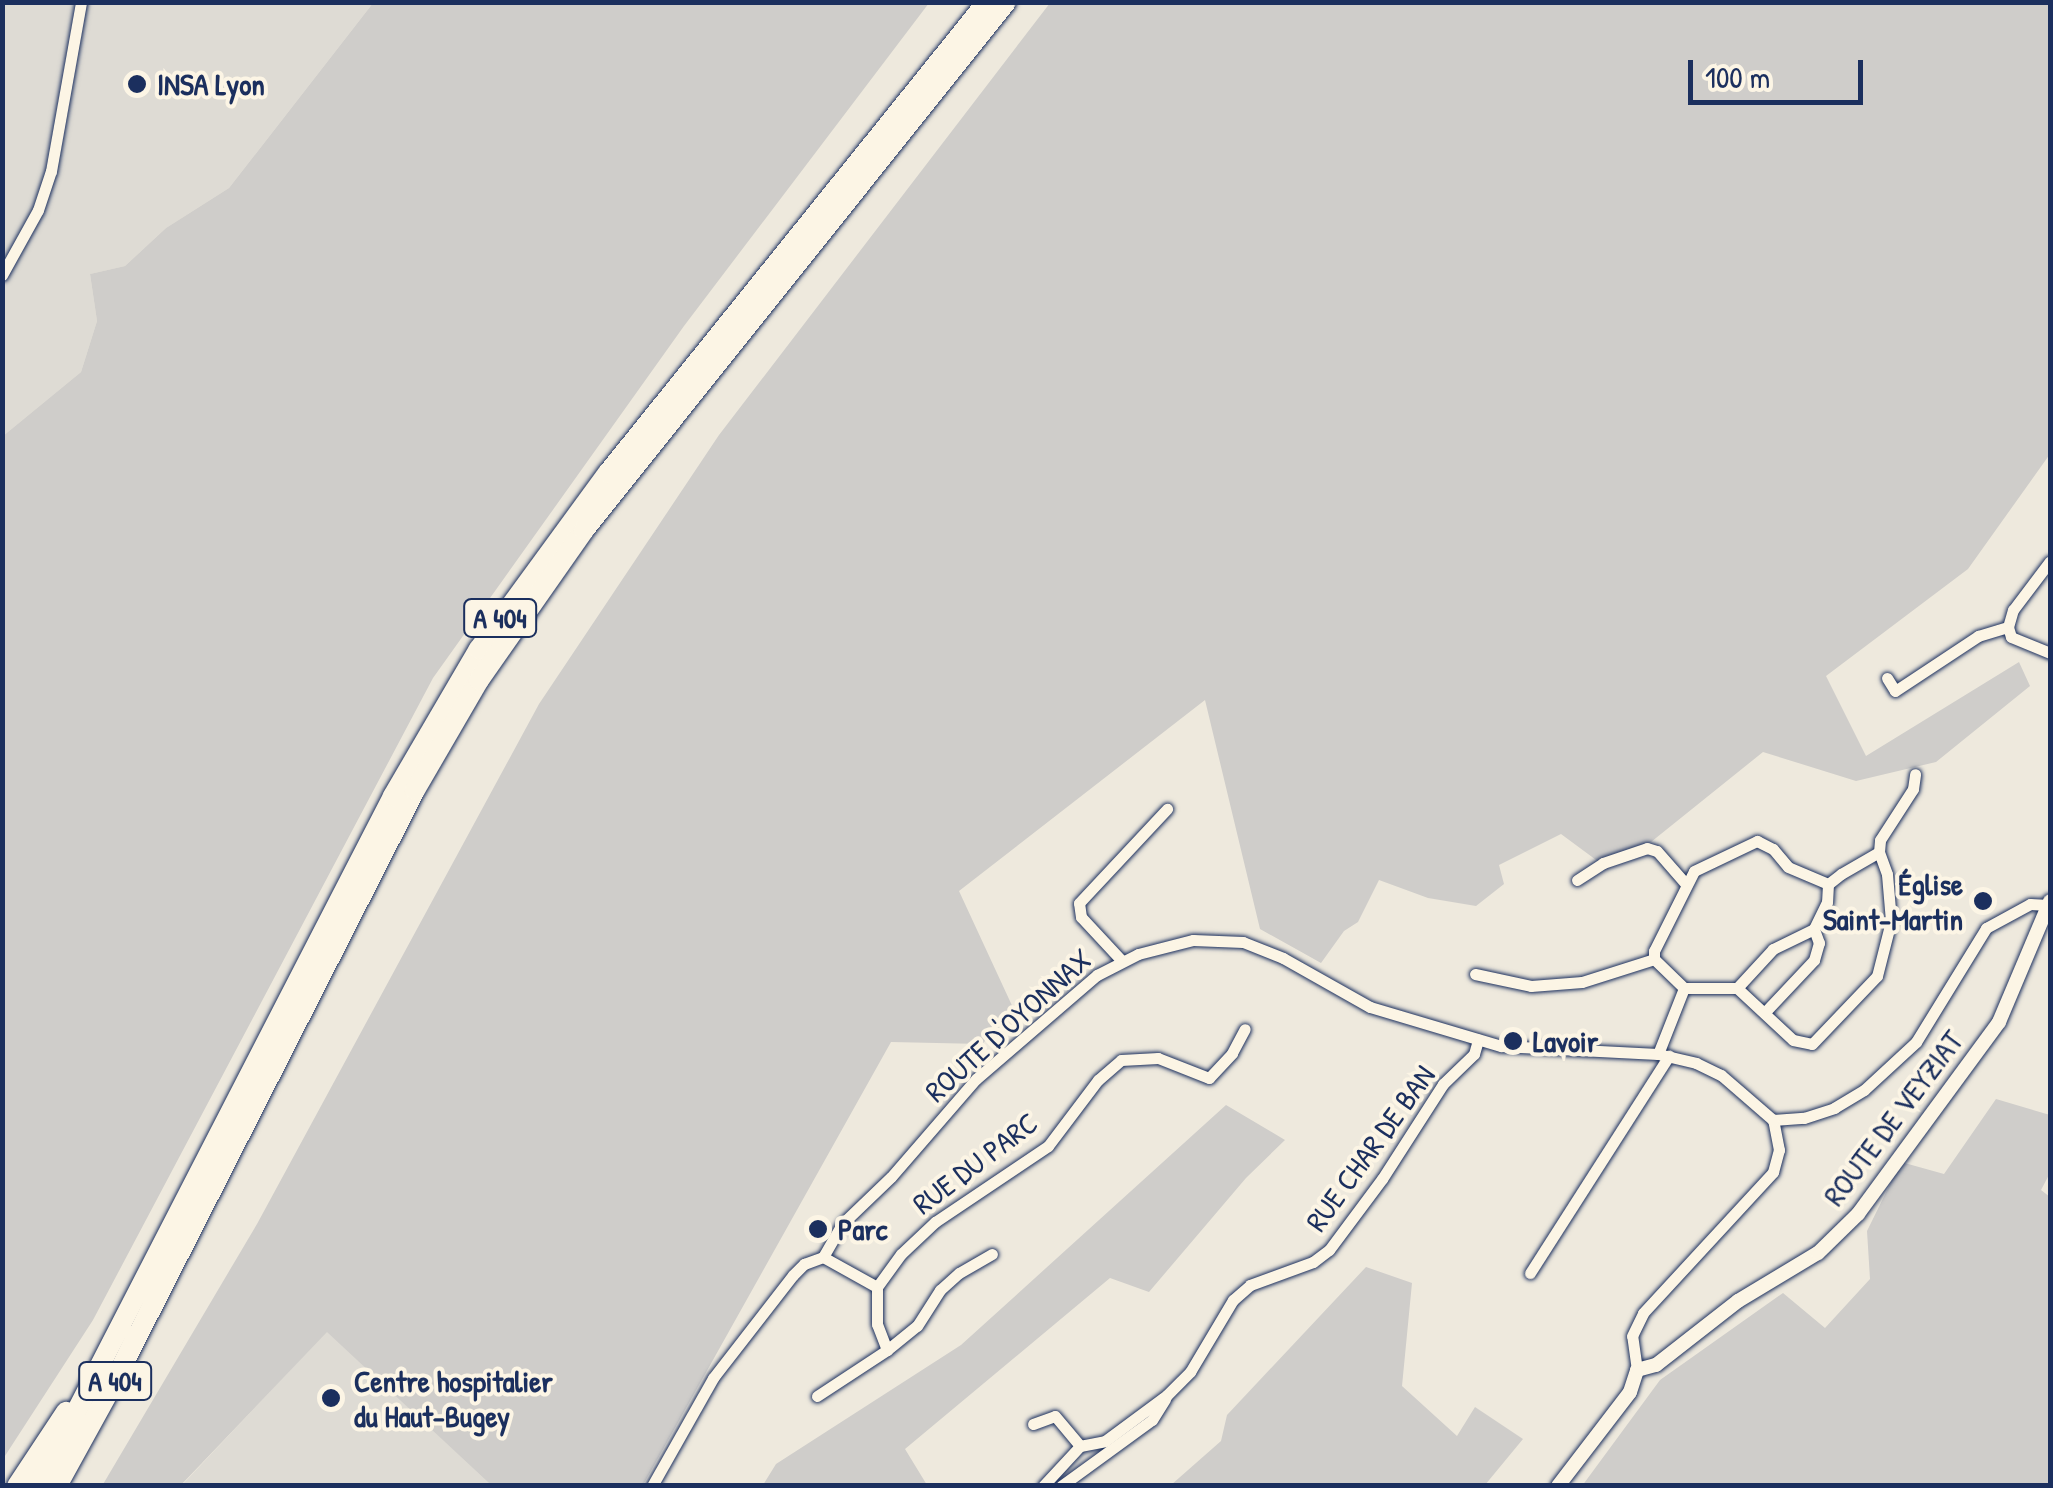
<!DOCTYPE html>
<html>
<head>
<meta charset="utf-8">
<style>
	body { margin:0 }
	#map { position:relative; width:2053px; height:1488px; overflow:hidden; background:#eee9dd; font-family:"Patrick Hand",sans-serif }
	div>[style] { position:absolute }
	[style*='--x'] { left:calc(var(--x)*1px); top:calc(var(--y)*1px); width:calc(var(--w)*1px); rotate:calc(var(--a)*1deg) }
	.built>* { inset:0; background:#dedbd4 }
	.green>* { inset:0; background:#cfcdca }
	.roads { filter:drop-shadow(0 0 2px #1b2f5e) drop-shadow(0 0 2px #1b2f5e) }
	.minor>* { height:11px; margin:-5.5px; padding:0 5.5px; transform-origin:5.5px; border-radius:5.5px; background:#fcf5e5 }
	.tertiary>* { height:14px; margin:-7px; padding:0 7px; transform-origin:7px; border-radius:7px; background:#fcf5e5 }
	.motorway>* { height:20px; margin:-10px; padding:0 10px; transform-origin:10px; border-radius:10px; background:#fcf5e5 }
	.dots>* { width:28px; height:28px; translate:-50% -50%; box-sizing:border-box; border:5px solid #fcf5e5; border-radius:50% }
	span { translate:-50% -50%; white-space:nowrap; text-align:center; line-height:1.15; -webkit-text-stroke:8px #fcf5e5; paint-order:stroke }
	.shield-label span { padding:2px 8px; background:#fcf5e5; border:2px solid; border-radius:8px; -webkit-text-stroke-width:0 }
	.shield-label { font-size:28px; color:#1b2f5e; font-weight:700 }
	.poi-label { font-size:30px; color:#1b2f5e; font-weight:700 }
	.left { translate:0 -50%; text-align:left }
	.right { translate:-100% -50%; text-align:right }
	.street-label { font-size:30px; color:#1b2f5e }
	.frame { position:absolute; inset:0; border:5px solid #1b2f5e; pointer-events:none }
	.scale { position:absolute; left:1688px; top:60px; width:175px; height:45px; box-sizing:border-box; border:5px solid #1b2f5e; border-top:0; padding-left:12px; font-size:30px; line-height:35px; white-space:nowrap; color:#1b2f5e; -webkit-text-stroke:8px #fcf5e5; paint-order:stroke }
</style>
</head>
<body>
<div id="map">
	<div class="built">
		<i style="clip-path:polygon(3px 3px,373px 3px,229px 188px,166px 228px,125px 266px,90px 274px,97px 321px,81px 372px,3px 436px)"></i>
		<i style="clip-path:polygon(327px 1331px,491px 1485px,181px 1486px)"></i>
	</div>
	<div class="green">
		<i style="clip-path:polygon(373px 3px,929px 3px,684px 326px,433px 678px,93px 1320px,3px 1459px,3px 436px,81px 372px,97px 321px,90px 274px,125px 266px,166px 228px,229px 188px)"></i>
		<i style="clip-path:polygon(1050px 3px,2050px 3px,2050px 454px,1968px 569px,1826px 676px,1866px 756px,2019px 662px,2030px 686px,1936px 762px,1856px 781px,1763px 752px,1646px 846px,1607px 868px,1561px 834px,1499px 865px,1504px 884px,1476px 906px,1428px 898px,1379px 880px,1358px 922px,1344px 931px,1321px 963px,1260px 929px,1205px 700px,959px 891px,1015px 1012px,982px 1044px,891px 1042px,643px 1485px,491px 1485px,327px 1332px,181px 1485px,102px 1486px,257px 1224px,539px 704px,719px 435px)"></i>
		<i style="clip-path:polygon(1996px 1099px,2050px 1115px,2050px 1173px,2041px 1190px,2050px 1197px,2050px 1485px,1582px 1486px,1660px 1380px,1783px 1293px,1825px 1328px,1870px 1279px,1867px 1231px,1901px 1162px,1944px 1174px)"></i>
		<i style="clip-path:polygon(1226px 1105px,1285px 1140px,1246px 1178px,1149px 1292px,1110px 1278px,905px 1449px,927px 1485px,763px 1485px,776px 1464px,961px 1345px)"></i>
		<i style="clip-path:polygon(1366px 1267px,1412px 1283px,1402px 1386px,1457px 1436px,1475px 1407px,1523px 1439px,1485px 1485px,1171px 1485px,1221px 1441px,1227px 1415px)"></i>
	</div>
	<div class="roads">
		<div class="minor">
			<i style="--x:2;--y:275;--w:74;--a:-61"></i>
			<i style="--x:38;--y:210;--w:41;--a:-71.6"></i>
			<i style="--x:51;--y:171;--w:172;--a:-79.9"></i>
			<i style="--x:2008;--y:627;--w:18;--a:-74"></i>
			<i style="--x:2013;--y:610;--w:61;--a:-52.9"></i>
			<i style="--x:1887;--y:678;--w:15;--a:58"></i>
			<i style="--x:1895;--y:691;--w:100;--a:-33.5"></i>
			<i style="--x:1978;--y:636;--w:31;--a:-17"></i>
			<i style="--x:2008;--y:627;--w:10;--a:73"></i>
			<i style="--x:2011;--y:637;--w:42;--a:22.3"></i>
			<i style="--x:1879;--y:852;--w:12;--a:-85"></i>
			<i style="--x:1880;--y:840;--w:61;--a:-57.1"></i>
			<i style="--x:1913;--y:789;--w:15;--a:-82"></i>
			<i style="--x:1577;--y:880;--w:31;--a:-33"></i>
			<i style="--x:1603;--y:863;--w:46;--a:-18.8"></i>
			<i style="--x:1647;--y:848;--w:10;--a:17"></i>
			<i style="--x:1657;--y:851;--w:43;--a:48.8"></i>
			<i style="--x:1122;--y:961;--w:60;--a:-133"></i>
			<i style="--x:1081;--y:917;--w:14;--a:-98"></i>
			<i style="--x:1079;--y:903;--w:129;--a:-46.9"></i>
			<i style="--x:1475;--y:974;--w:57;--a:12.1"></i>
			<i style="--x:1531;--y:986;--w:51;--a:-4.5"></i>
			<i style="--x:1582;--y:982;--w:76;--a:-17.7"></i>
			<i style="--x:1737;--y:988;--w:76;--a:42.9"></i>
			<i style="--x:1793;--y:1040;--w:19;--a:12"></i>
			<i style="--x:1812;--y:1044;--w:94;--a:-46.3"></i>
			<i style="--x:1877;--y:976;--w:57;--a:-75.7"></i>
			<i style="--x:1891;--y:921;--w:47;--a:-94.9"></i>
			<i style="--x:1887;--y:874;--w:23;--a:-110"></i>
			<i style="--x:1879;--y:852;--w:44;--a:149.9"></i>
			<i style="--x:1841;--y:874;--w:16;--a:142"></i>
			<i style="--x:1828;--y:884;--w:18;--a:93"></i>
			<i style="--x:1827;--y:902;--w:30;--a:116"></i>
			<i style="--x:1814;--y:929;--w:46;--a:154"></i>
			<i style="--x:1773;--y:949;--w:53;--a:132.7"></i>
			<i style="--x:1737;--y:988;--w:53;--a:180"></i>
			<i style="--x:1684;--y:988;--w:42;--a:-136"></i>
			<i style="--x:1654;--y:959;--w:8;--a:-90"></i>
			<i style="--x:1654;--y:951;--w:89;--a:-63.4"></i>
			<i style="--x:1694;--y:871;--w:70;--a:-25.5"></i>
			<i style="--x:1757;--y:841;--w:18;--a:27"></i>
			<i style="--x:1773;--y:849;--w:23;--a:50"></i>
			<i style="--x:1788;--y:867;--w:43;--a:23"></i>
			<i style="--x:1766;--y:1011;--w:70;--a:-46.7"></i>
			<i style="--x:1814;--y:960;--w:18;--a:-74"></i>
			<i style="--x:1819;--y:943;--w:15;--a:-110"></i>
			<i style="--x:1658;--y:1054;--w:71;--a:-68.5"></i>
			<i style="--x:1773;--y:1120;--w:31;--a:-4"></i>
			<i style="--x:1804;--y:1118;--w:32;--a:-18"></i>
			<i style="--x:1834;--y:1108;--w:35;--a:-31"></i>
			<i style="--x:1864;--y:1090;--w:71;--a:-42.7"></i>
			<i style="--x:1916;--y:1042;--w:134;--a:-58.4"></i>
			<i style="--x:1986;--y:928;--w:50;--a:-28.6"></i>
			<i style="--x:2030;--y:904;--w:19;--a:3"></i>
			<i style="--x:823;--y:1257;--w:62;--a:29.1"></i>
			<i style="--x:877;--y:1287;--w:41;--a:-54"></i>
			<i style="--x:901;--y:1254;--w:47;--a:-43.3"></i>
			<i style="--x:935;--y:1222;--w:136;--a:-33.9"></i>
			<i style="--x:1048;--y:1146;--w:83;--a:-52.9"></i>
			<i style="--x:1098;--y:1080;--w:30;--a:-41"></i>
			<i style="--x:1121;--y:1060;--w:37;--a:-3"></i>
			<i style="--x:1158;--y:1058;--w:55;--a:21.4"></i>
			<i style="--x:1209;--y:1078;--w:34;--a:-47"></i>
			<i style="--x:1232;--y:1053;--w:27;--a:-62"></i>
			<i style="--x:1530;--y:1273;--w:258;--a:-57.4"></i>
			<i style="--x:877;--y:1287;--w:37;--a:90"></i>
			<i style="--x:877;--y:1324;--w:28;--a:69"></i>
			<i style="--x:887;--y:1350;--w:38;--a:-39"></i>
			<i style="--x:917;--y:1326;--w:43;--a:-57.4"></i>
			<i style="--x:940;--y:1290;--w:25;--a:-42"></i>
			<i style="--x:959;--y:1273;--w:38;--a:-30"></i>
			<i style="--x:1637;--y:1370;--w:34;--a:-98"></i>
			<i style="--x:1632;--y:1336;--w:25;--a:-64"></i>
			<i style="--x:1643;--y:1313;--w:192;--a:-47.3"></i>
			<i style="--x:1773;--y:1172;--w:23;--a:-75"></i>
			<i style="--x:1779;--y:1150;--w:31;--a:-101"></i>
			<i style="--x:817;--y:1396;--w:84;--a:-33.3"></i>
			<i style="--x:1033;--y:1424;--w:23;--a:-20"></i>
			<i style="--x:1055;--y:1416;--w:39;--a:50"></i>
			<i style="--x:652;--y:1486;--w:124;--a:-60.5"></i>
			<i style="--x:713;--y:1378;--w:130;--a:-52.2"></i>
			<i style="--x:793;--y:1275;--w:16;--a:-45"></i>
			<i style="--x:804;--y:1264;--w:20;--a:-20"></i>
			<i style="--x:823;--y:1257;--w:39;--a:-60"></i>
			<i style="--x:843;--y:1223;--w:66;--a:-43.8"></i>
			<i style="--x:891;--y:1177;--w:130;--a:-49.1"></i>
			<i style="--x:976;--y:1079;--w:160;--a:-40.7"></i>
			<i style="--x:1097;--y:975;--w:46;--a:-27.1"></i>
			<i style="--x:1138;--y:954;--w:57;--a:-14.3"></i>
			<i style="--x:1193;--y:940;--w:50;--a:2.3"></i>
			<i style="--x:1243;--y:942;--w:43;--a:21.8"></i>
			<i style="--x:1283;--y:958;--w:100;--a:29.4"></i>
			<i style="--x:1370;--y:1007;--w:137;--a:16.6"></i>
			<i style="--x:1501;--y:1046;--w:157;--a:2.9"></i>
			<i style="--x:1658;--y:1054;--w:39;--a:13"></i>
			<i style="--x:1696;--y:1063;--w:28;--a:26"></i>
			<i style="--x:1721;--y:1075;--w:69;--a:40.9"></i>
			<i style="--x:1043;--y:1486;--w:54;--a:-47.2"></i>
			<i style="--x:1080;--y:1446;--w:25;--a:-11"></i>
			<i style="--x:1105;--y:1441;--w:77;--a:-36.6"></i>
			<i style="--x:1167;--y:1395;--w:33;--a:-45"></i>
			<i style="--x:1190;--y:1372;--w:84;--a:-59.2"></i>
			<i style="--x:1233;--y:1300;--w:23;--a:-41"></i>
			<i style="--x:1250;--y:1285;--w:67;--a:-20.1"></i>
			<i style="--x:1313;--y:1262;--w:20;--a:-37"></i>
			<i style="--x:1329;--y:1250;--w:89;--a:-53.3"></i>
			<i style="--x:1382;--y:1179;--w:113;--a:-57.3"></i>
			<i style="--x:1443;--y:1084;--w:43;--a:-44.1"></i>
			<i style="--x:1474;--y:1054;--w:15;--a:-74"></i>
			<i style="--x:1061;--y:1486;--w:112;--a:-36"></i>
			<i style="--x:1152;--y:1420;--w:25;--a:-58"></i>
		</div>
		<div class="tertiary">
			<i style="--x:1558;--y:1486;--w:118;--a:-52.5"></i>
			<i style="--x:1630;--y:1392;--w:23;--a:-72"></i>
			<i style="--x:1637;--y:1370;--w:20;--a:-15"></i>
			<i style="--x:1656;--y:1365;--w:104;--a:-38"></i>
			<i style="--x:1738;--y:1301;--w:93;--a:-31"></i>
			<i style="--x:1818;--y:1253;--w:56;--a:-44.3"></i>
			<i style="--x:1858;--y:1214;--w:238;--a:-53.7"></i>
			<i style="--x:1999;--y:1022;--w:131;--a:-67.1"></i>
		</div>
		<div class="motorway">
			<i style="--x:17;--y:1486;--w:89;--a:-56.5"></i>
			<i style="--x:38;--y:1486;--w:776;--a:-62.77"></i>
			<i style="--x:393;--y:796;--w:170;--a:-59.7"></i>
			<i style="--x:479;--y:649;--w:218;--a:-53.8"></i>
			<i style="--x:608;--y:473;--w:605;--a:-51.18"></i>
			<i style="--x:57;--y:1486;--w:116;--a:-61.2"></i>
			<i style="--x:113;--y:1384;--w:666;--a:-63.05"></i>
			<i style="--x:415;--y:790;--w:127;--a:-59.8"></i>
			<i style="--x:479;--y:680;--w:183;--a:-55"></i>
			<i style="--x:584;--y:530;--w:676;--a:-51.37"></i>
		</div>
	</div>
	<div class="dots">
		<i style="left:137px;top:84px;background:#1b2f5e"></i>
		<i style="left:1983px;top:901px;background:#1b2f5e"></i>
		<i style="left:1513px;top:1041px;background:#1b2f5e"></i>
		<i style="left:818px;top:1229px;background:#1b2f5e"></i>
		<i style="left:331px;top:1398px;background:#1b2f5e"></i>
	</div>
	<div class="shield-label">
		<span style="left:500px;top:618px">A 404</span>
		<span style="left:115px;top:1381px">A 404</span>
	</div>
	<div class="poi-label">
		<span class="left" style="left:157px;top:84px">INSA Lyon</span>
		<span class="right" style="left:1963px;top:901px">Église<br>Saint-Martin</span>
		<span class="left" style="left:1533px;top:1041px">Lavoir</span>
		<span class="left" style="left:838px;top:1229px">Parc</span>
		<span class="left" style="left:354px;top:1398px">Centre hospitalier<br>du Haut-Bugey</span>
	</div>
	<div class="street-label">
		<span style="left:1008px;top:1025px;rotate:-42deg">ROUTE D'OYONNAX</span>
		<span style="left:1893px;top:1118px;rotate:-53deg">ROUTE DE VEYZIAT</span>
		<span style="left:1370px;top:1148px;rotate:-54deg">RUE CHAR DE BAN</span>
		<span style="left:975px;top:1163px;rotate:-37deg">RUE DU PARC</span>
	</div>
	<div class="frame"></div>
	<div class="scale">100 m</div>
</div>
</body>
</html>
